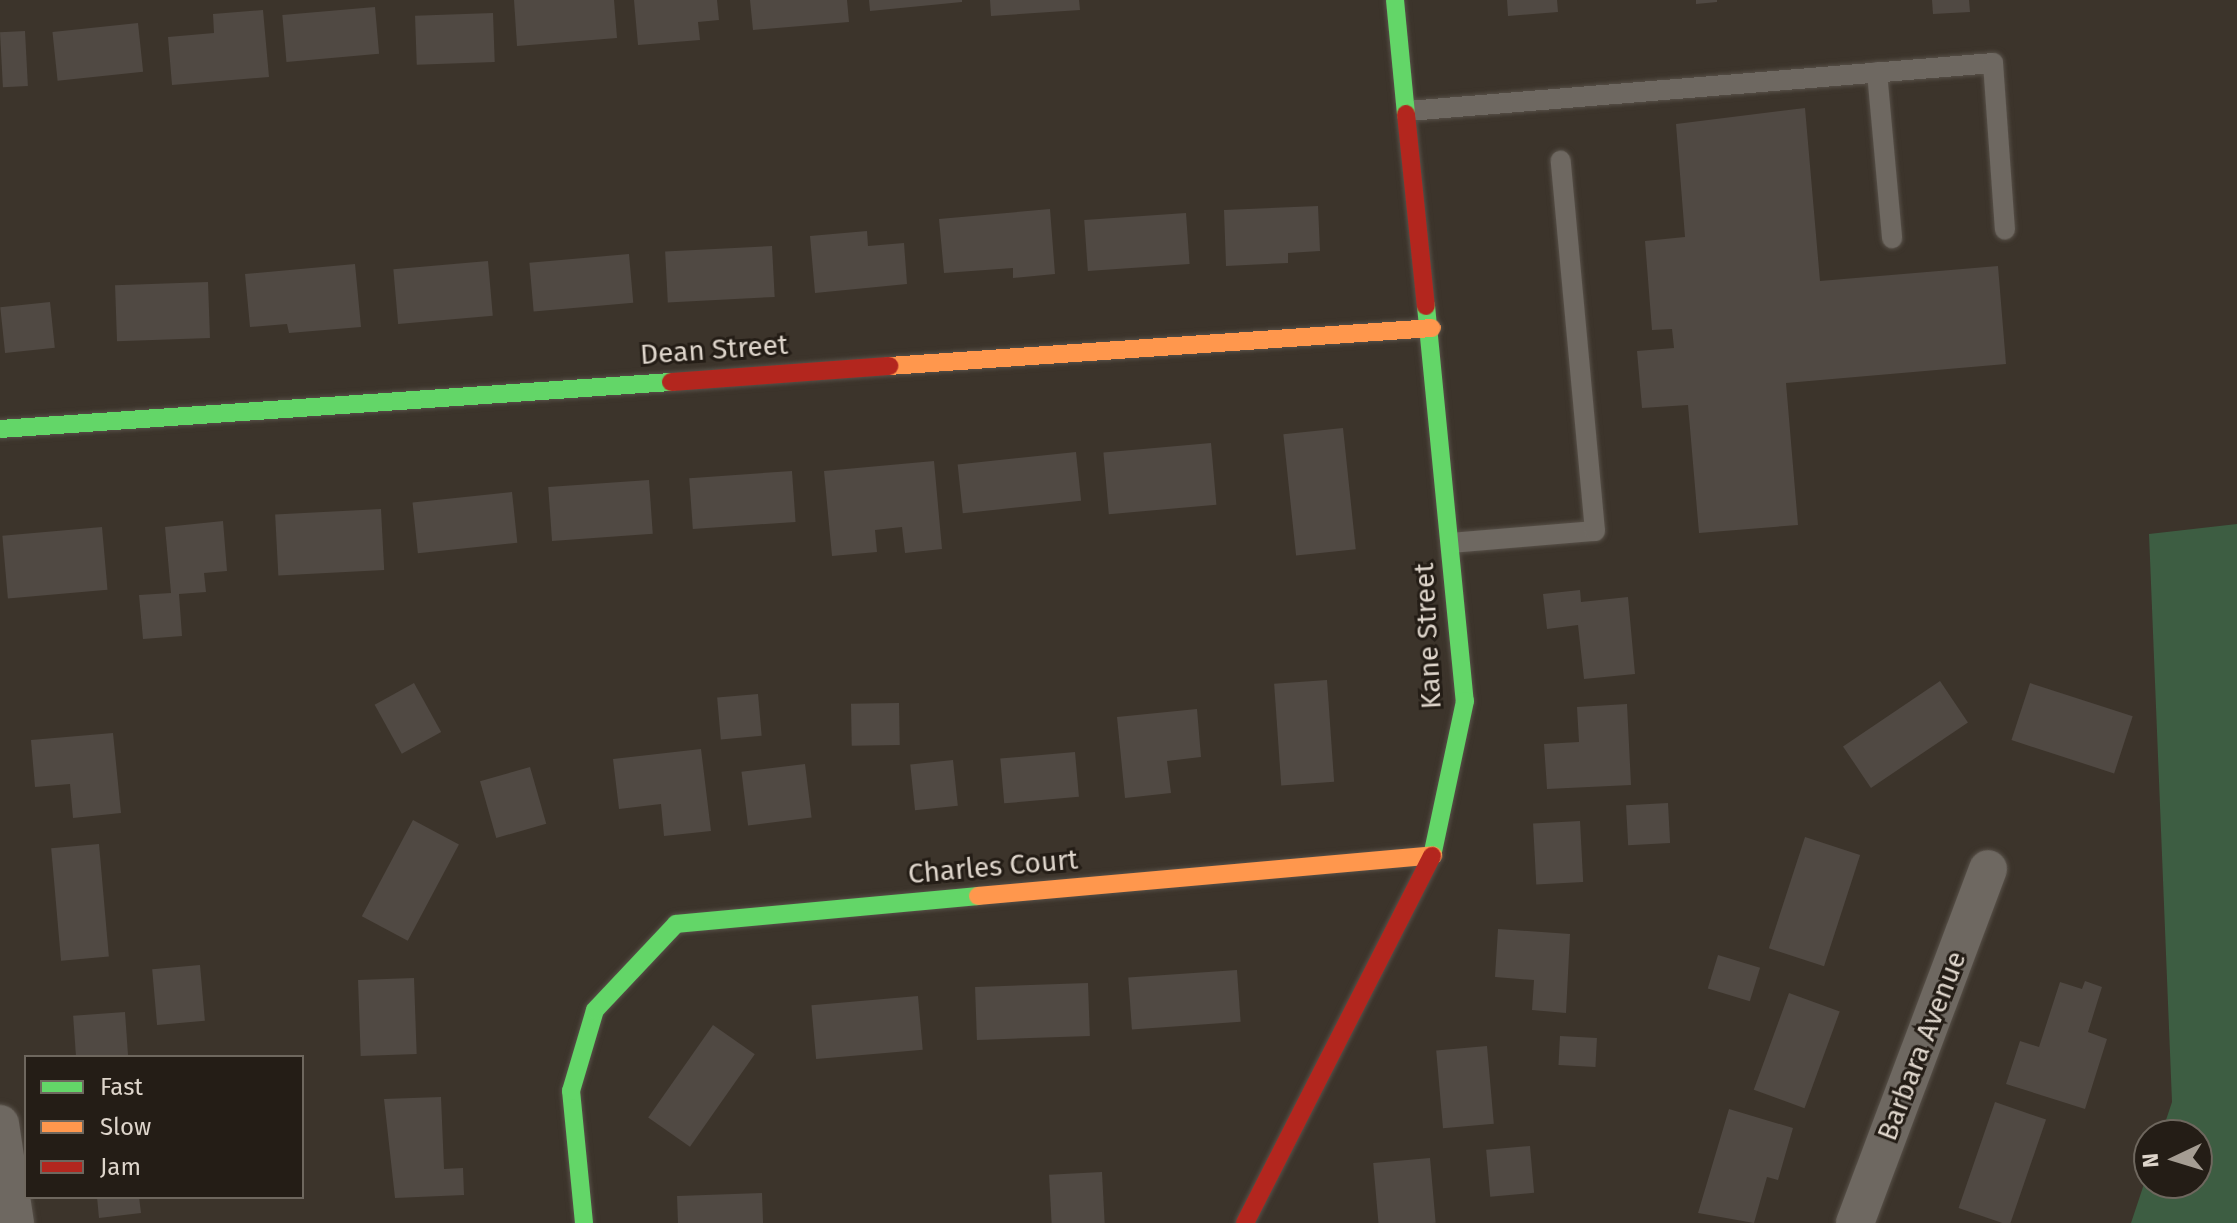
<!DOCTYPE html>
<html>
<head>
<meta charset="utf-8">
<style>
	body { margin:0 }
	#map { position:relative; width:2237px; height:1223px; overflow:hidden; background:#3c342b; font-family:"Fira Sans",sans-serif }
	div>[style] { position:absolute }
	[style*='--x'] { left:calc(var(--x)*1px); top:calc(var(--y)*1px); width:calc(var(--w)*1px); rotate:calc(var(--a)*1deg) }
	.green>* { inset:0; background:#3d5d42 }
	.building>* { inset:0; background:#504943; transform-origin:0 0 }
	.roads { filter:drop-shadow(0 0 2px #575048) drop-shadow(0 0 2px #575048) }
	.lane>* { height:20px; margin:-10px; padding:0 10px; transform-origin:10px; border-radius:10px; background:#6e6861 }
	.street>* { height:38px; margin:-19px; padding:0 19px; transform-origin:19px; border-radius:19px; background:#6e6861 }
	.fast>* { height:18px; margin:-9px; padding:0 9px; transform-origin:9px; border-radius:9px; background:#63d668 }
	.slow>* { height:18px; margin:-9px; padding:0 9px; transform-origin:9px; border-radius:9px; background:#ff974d }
	.jam>* { height:18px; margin:-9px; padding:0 9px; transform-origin:9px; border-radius:9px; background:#b3261e }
	span { translate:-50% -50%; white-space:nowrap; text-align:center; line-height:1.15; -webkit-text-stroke:6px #241d16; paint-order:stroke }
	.street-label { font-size:28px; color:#ded5cb }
	.legend { position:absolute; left:24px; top:1055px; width:280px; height:144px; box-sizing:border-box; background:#241d16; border:2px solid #6e675e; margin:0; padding:10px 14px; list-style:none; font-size:24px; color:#ded5cb }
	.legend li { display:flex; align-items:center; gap:16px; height:40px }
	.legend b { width:40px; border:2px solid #6e675e }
	.north { position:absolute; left:2133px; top:1119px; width:80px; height:80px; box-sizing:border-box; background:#241d16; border:2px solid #6e675e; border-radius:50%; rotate:266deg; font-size:22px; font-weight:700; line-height:32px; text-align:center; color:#ded5cb }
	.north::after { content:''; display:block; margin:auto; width:28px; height:36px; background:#a59d93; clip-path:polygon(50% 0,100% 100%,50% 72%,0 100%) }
</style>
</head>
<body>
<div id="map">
	<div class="green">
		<i style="clip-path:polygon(2237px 524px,2237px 1223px,2131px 1223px,2149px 1169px,2149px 1183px,2197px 1183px,2197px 1135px,2161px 1135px,2172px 1102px,2149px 534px)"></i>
	</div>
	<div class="building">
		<i style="clip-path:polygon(514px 0,614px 0,617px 38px,517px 46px)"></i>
		<i style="clip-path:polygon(634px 0,717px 0,719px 20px,698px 22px,700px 40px,638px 45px)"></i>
		<i style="clip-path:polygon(750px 0,847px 0,849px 22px,753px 30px)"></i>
		<i style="clip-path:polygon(869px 0,962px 0,962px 2px,870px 11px)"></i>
		<i style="clip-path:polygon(990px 0,1079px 0,1080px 10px,991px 16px)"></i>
		<i style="clip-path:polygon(1507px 0,1557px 0,1558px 12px,1508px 16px)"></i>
		<i style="clip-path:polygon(1696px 0,1717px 0,1717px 2px,1696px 4px)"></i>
		<i style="clip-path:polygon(1932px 0,1969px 0,1970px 12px,1933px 14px)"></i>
		<i style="left:375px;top:7px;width:47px;height:93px;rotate:85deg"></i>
		<i style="clip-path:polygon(263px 10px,269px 77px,172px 85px,168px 37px,214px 33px,213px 14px)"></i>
		<i style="left:493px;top:13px;width:49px;height:78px;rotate:88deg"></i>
		<i style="left:138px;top:23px;width:49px;height:86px;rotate:84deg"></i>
		<i style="left:25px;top:31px;width:55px;height:25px;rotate:87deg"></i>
		<i style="clip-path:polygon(1805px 108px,1820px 281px,1998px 266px,2006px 364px,1786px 383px,1798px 525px,1699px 533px,1688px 405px,1642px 408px,1637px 351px,1674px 348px,1672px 329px,1652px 330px,1645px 241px,1685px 237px,1676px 124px)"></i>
		<i style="clip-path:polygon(1318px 206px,1320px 251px,1288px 253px,1288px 263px,1226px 266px,1224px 210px)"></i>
		<i style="clip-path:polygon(1050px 209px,1055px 274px,1013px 278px,1013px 268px,944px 273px,939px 219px)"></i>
		<i style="left:1186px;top:213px;width:51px;height:102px;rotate:86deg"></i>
		<i style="clip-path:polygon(867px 231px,868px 246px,904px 243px,907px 284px,815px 293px,810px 236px)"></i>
		<i style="left:772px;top:246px;width:51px;height:107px;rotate:87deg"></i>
		<i style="left:629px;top:254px;width:49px;height:100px;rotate:85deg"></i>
		<i style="left:488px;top:261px;width:55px;height:95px;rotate:85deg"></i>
		<i style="clip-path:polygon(355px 264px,361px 327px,289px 333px,287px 324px,250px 327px,245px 274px)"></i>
		<i style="left:208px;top:282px;width:56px;height:93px;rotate:88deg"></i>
		<i style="left:50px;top:302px;width:46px;height:50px;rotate:84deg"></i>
		<i style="left:1343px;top:428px;width:122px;height:60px;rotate:84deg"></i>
		<i style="left:1211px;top:443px;width:62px;height:108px;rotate:85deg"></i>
		<i style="left:1076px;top:452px;width:49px;height:119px;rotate:84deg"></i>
		<i style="clip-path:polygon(934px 461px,942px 549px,905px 553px,902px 527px,875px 530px,877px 552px,832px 556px,824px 471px)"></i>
		<i style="left:792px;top:471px;width:51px;height:103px;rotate:86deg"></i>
		<i style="left:649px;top:480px;width:54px;height:101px;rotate:86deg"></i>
		<i style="left:512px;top:492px;width:51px;height:100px;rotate:84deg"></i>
		<i style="left:381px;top:509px;width:61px;height:106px;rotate:87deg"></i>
		<i style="clip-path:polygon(223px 521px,227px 571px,204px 573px,206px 592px,179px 594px,182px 636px,143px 639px,139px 595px,171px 593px,165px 527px)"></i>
		<i style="left:102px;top:527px;width:63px;height:100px;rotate:85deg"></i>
		<i style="clip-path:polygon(1580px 590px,1581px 602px,1628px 597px,1635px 674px,1584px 679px,1578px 625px,1547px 629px,1543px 594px)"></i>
		<i style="left:1327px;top:680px;width:102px;height:53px;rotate:86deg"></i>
		<i style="left:1940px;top:681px;width:50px;height:117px;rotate:56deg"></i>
		<i style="left:414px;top:683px;width:56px;height:45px;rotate:61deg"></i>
		<i style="left:2030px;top:683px;width:108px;height:60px;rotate:18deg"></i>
		<i style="left:758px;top:694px;width:42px;height:41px;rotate:85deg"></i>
		<i style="left:899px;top:703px;width:42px;height:48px;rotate:89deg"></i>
		<i style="clip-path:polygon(1627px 704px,1631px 785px,1547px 789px,1544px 744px,1579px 742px,1577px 707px)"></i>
		<i style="clip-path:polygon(1197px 709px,1201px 757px,1167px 761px,1171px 793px,1125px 798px,1117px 717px)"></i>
		<i style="clip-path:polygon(113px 733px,121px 813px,73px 818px,70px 784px,35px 787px,31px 740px)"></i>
		<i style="clip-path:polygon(701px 749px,711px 831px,664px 836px,661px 804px,619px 809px,613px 759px)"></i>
		<i style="left:1075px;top:752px;width:45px;height:75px;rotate:85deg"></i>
		<i style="left:953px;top:760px;width:46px;height:43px;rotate:84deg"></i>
		<i style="left:805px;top:764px;width:54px;height:64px;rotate:83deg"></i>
		<i style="left:530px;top:767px;width:59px;height:52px;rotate:74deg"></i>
		<i style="left:1668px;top:803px;width:40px;height:42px;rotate:87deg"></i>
		<i style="left:413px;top:820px;width:52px;height:109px;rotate:28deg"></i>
		<i style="left:1580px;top:821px;width:61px;height:47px;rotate:87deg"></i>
		<i style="left:1805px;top:837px;width:58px;height:117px;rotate:18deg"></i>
		<i style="left:99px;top:844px;width:113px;height:48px;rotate:85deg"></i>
		<i style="clip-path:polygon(1498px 929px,1570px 934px,1566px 1013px,1532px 1010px,1534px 980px,1495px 977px)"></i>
		<i style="left:1718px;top:955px;width:44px;height:35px;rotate:17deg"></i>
		<i style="left:200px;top:965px;width:56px;height:48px;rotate:85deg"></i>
		<i style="left:1237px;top:970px;width:52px;height:109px;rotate:86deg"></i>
		<i style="left:414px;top:978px;width:76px;height:56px;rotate:88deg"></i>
		<i style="clip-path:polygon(2085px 981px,2102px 987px,2088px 1032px,2107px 1039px,2085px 1109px,2006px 1084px,2020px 1041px,2039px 1047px,2060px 982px,2082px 989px)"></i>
		<i style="left:1088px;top:983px;width:53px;height:113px;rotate:88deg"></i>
		<i style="left:1789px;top:993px;width:54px;height:103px;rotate:20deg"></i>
		<i style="left:918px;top:996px;width:54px;height:107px;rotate:85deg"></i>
		<i style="left:125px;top:1012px;width:45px;height:52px;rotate:86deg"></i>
		<i style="left:713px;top:1025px;width:51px;height:113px;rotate:35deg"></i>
		<i style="left:1560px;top:1036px;width:37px;height:29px;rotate:3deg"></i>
		<i style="left:1487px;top:1046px;width:78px;height:51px;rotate:85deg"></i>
		<i style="clip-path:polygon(441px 1097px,444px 1169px,463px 1168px,464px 1195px,395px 1198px,384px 1099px)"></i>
		<i style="left:1995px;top:1102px;width:54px;height:112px;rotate:19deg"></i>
		<i style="clip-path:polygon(1729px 1109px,1793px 1128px,1778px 1180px,1767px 1177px,1754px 1223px,1698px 1213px)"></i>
		<i style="left:1530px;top:1146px;width:47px;height:44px;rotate:85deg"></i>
		<i style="left:1430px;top:1158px;width:65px;height:57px;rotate:85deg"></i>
		<i style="left:1102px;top:1172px;width:51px;height:53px;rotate:87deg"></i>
		<i style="left:762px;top:1193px;width:30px;height:85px;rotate:88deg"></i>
		<i style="clip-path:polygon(97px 1197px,139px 1197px,141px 1213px,99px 1218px)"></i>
	</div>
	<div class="roads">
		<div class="lane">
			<i style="--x:1877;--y:72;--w:167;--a:84.8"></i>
			<i style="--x:1408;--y:111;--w:587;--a:-4.69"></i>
			<i style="--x:1993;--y:63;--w:167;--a:85.9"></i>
			<i style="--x:1451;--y:543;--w:144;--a:-4.8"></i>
			<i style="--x:1595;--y:531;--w:372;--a:-95.3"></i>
		</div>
		<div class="street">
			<i style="--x:0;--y:1124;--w:100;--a:81.4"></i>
			<i style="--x:1855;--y:1223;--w:378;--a:-69.4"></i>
		</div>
		<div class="fast">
			<i style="--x:1395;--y:0;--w:115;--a:84.5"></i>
			<i style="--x:1426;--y:306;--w:397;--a:84.4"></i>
			<i style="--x:1465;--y:701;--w:158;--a:102"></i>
			<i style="--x:0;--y:429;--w:673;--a:-4.01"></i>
			<i style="--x:584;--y:1223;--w:133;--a:-95.6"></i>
			<i style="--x:571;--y:1091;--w:84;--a:-73.5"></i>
			<i style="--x:595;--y:1010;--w:118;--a:-46.7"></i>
			<i style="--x:676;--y:924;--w:303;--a:-5.3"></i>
		</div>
		<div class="slow">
			<i style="--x:889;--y:366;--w:544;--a:-4"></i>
			<i style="--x:978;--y:896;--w:457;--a:-5.1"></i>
		</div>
		<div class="jam">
			<i style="--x:1406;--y:114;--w:193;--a:84.1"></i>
			<i style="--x:671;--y:382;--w:219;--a:-4.2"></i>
			<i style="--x:1245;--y:1223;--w:412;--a:-63"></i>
		</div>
	</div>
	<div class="street-label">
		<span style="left:714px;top:350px;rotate:-4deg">Dean Street</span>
		<span style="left:1428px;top:636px;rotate:-93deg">Kane Street</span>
		<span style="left:993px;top:867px;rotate:-5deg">Charles Court</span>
		<span style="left:1922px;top:1046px;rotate:-69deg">Barbara Avenue</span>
	</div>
	<ul class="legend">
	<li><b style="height:10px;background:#63d668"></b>Fast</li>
	<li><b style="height:10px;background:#ff974d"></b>Slow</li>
	<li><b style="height:10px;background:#b3261e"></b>Jam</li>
	</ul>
	<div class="north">N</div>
</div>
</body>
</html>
